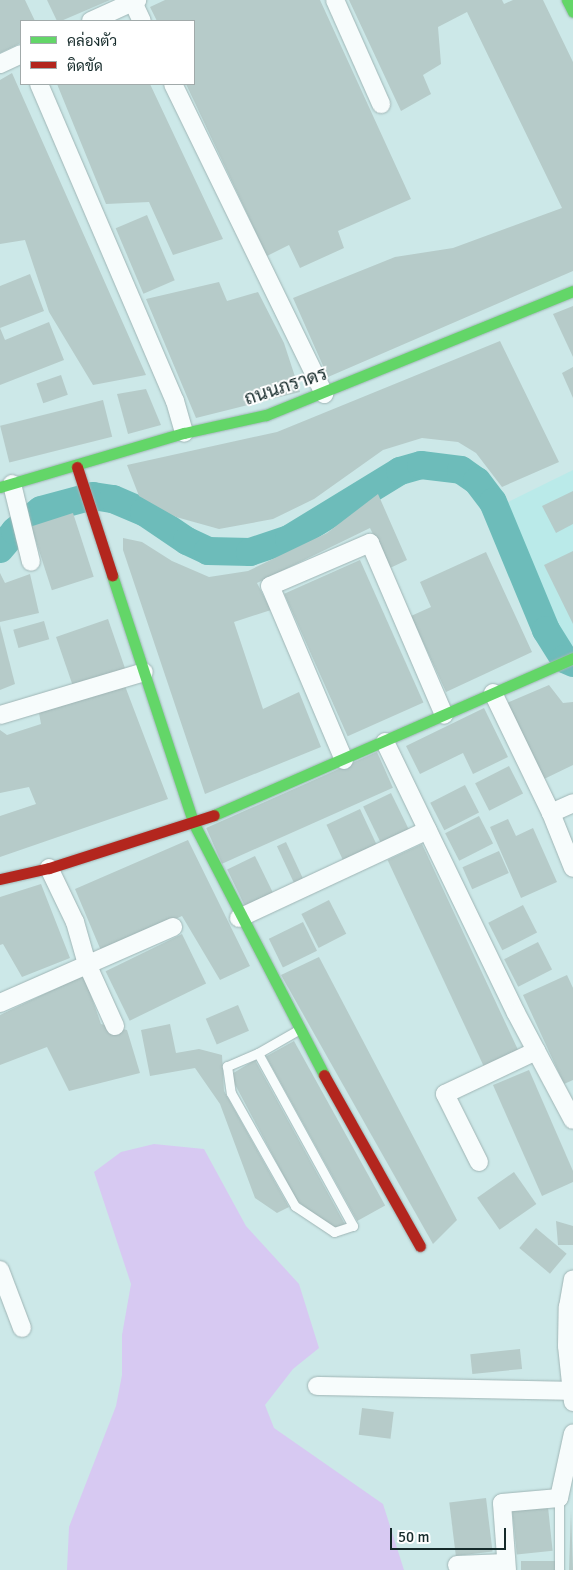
<!DOCTYPE html>
<html>
<head>
<meta charset="utf-8">
<style>
	body { margin:0 }
	#map { position:relative; width:573px; height:1570px; overflow:hidden; background:#cce8e8; font-family:Signika,Sarabun,sans-serif }
	div>[style] { position:absolute }
	[style*='--x'] { left:calc(var(--x)*1px); top:calc(var(--y)*1px); width:calc(var(--w)*1px); rotate:calc(var(--a)*1deg) }
	.built>* { inset:0; background:#baeae9 }
	.green>* { inset:0; background:#d7c9f2 }
	.river>* { height:28px; margin:-14px; padding:0 14px; transform-origin:14px; border-radius:14px; background:#6dbcba }
	.building>* { inset:0; background:#b6cbc9; transform-origin:0 0 }
	.roads { filter:drop-shadow(0 0 1px #9fb5b5) drop-shadow(0 0 1px #9fb5b5) }
	.lane>* { height:9px; margin:-4.5px; padding:0 4.5px; transform-origin:4.5px; border-radius:4.5px; background:#f7fcfc }
	.street>* { height:18px; margin:-9px; padding:0 9px; transform-origin:9px; border-radius:9px; background:#f7fcfc }
	.fast>* { height:11px; margin:-5.5px; padding:0 5.5px; transform-origin:5.5px; border-radius:5.5px; background:#63d668 }
	.jam>* { height:11px; margin:-5.5px; padding:0 5.5px; transform-origin:5.5px; border-radius:5.5px; background:#b3261e }
	span { translate:-50% -50%; white-space:nowrap; text-align:center; line-height:1.15; -webkit-text-stroke:4px #fff; paint-order:stroke }
	.street-label { font-size:19px; color:#152a2a }
	.legend { position:absolute; left:20px; top:20px; width:175px; height:65px; box-sizing:border-box; background:#fff; border:1px solid #a1aaaa; margin:0; padding:6px 9px; list-style:none; font-size:15px; color:#152a2a }
	.legend li { display:flex; align-items:center; gap:10px; height:25px }
	.legend b { width:25px; border:1px solid #a1aaaa }
	.scale { position:absolute; left:390px; top:1528px; width:116px; height:22px; box-sizing:border-box; border:2px solid #152a2a; border-top:0; padding-left:6px; font-size:15px; line-height:18px; white-space:nowrap; color:#152a2a; -webkit-text-stroke:4px #fff; paint-order:stroke }
</style>
</head>
<body>
<div id="map">
	<div class="built">
		<i style="clip-path:polygon(573px 470px,573px 647px,546px 630px,496px 508px)"></i>
	</div>
	<div class="green">
		<i style="clip-path:polygon(154px 1144px,204px 1149px,246px 1226px,299px 1284px,319px 1348px,293px 1369px,265px 1405px,274px 1428px,383px 1504px,404px 1570px,67px 1570px,69px 1527px,116px 1406px,122px 1375px,122px 1335px,131px 1284px,94px 1172px,121px 1152px)"></i>
	</div>
	<div class="river">
		<i style="--x:0;--y:549;--w:23;--a:-50"></i>
		<i style="--x:15;--y:531;--w:33;--a:-39"></i>
		<i style="--x:41;--y:510;--w:54;--a:-15.1"></i>
		<i style="--x:93;--y:496;--w:20;--a:9"></i>
		<i style="--x:113;--y:499;--w:34;--a:23"></i>
		<i style="--x:144;--y:512;--w:52;--a:34"></i>
		<i style="--x:187;--y:541;--w:23;--a:25"></i>
		<i style="--x:208;--y:551;--w:42;--a:1.4"></i>
		<i style="--x:250;--y:552;--w:41;--a:-18.4"></i>
		<i style="--x:289;--y:539;--w:130;--a:-31.5"></i>
		<i style="--x:400;--y:471;--w:22;--a:-16"></i>
		<i style="--x:421;--y:465;--w:40;--a:7.1"></i>
		<i style="--x:461;--y:470;--w:19;--a:35"></i>
		<i style="--x:477;--y:481;--w:26;--a:53"></i>
		<i style="--x:493;--y:502;--w:139;--a:67.5"></i>
		<i style="--x:546;--y:630;--w:34;--a:58"></i>
		<i style="--x:564;--y:659;--w:10;--a:24"></i>
	</div>
	<div class="building">
		<i style="clip-path:polygon(0 0,25px 0,35px 21px,21px 21px,21px 43px,0 53px)"></i>
		<i style="clip-path:polygon(47px 0,110px 0,61px 21px,57px 21px)"></i>
		<i style="clip-path:polygon(165px 0,320px 0,411px 199px,338px 231px,344px 248px,300px 268px,289px 245px,267px 256px,186px 84px,194px 84px,194px 21px,157px 21px,150px 7px)"></i>
		<i style="clip-path:polygon(349px 0,502px 0,504px 4px,513px 0,543px 0,573px 62px,573px 271px,328px 377px,293px 298px,395px 257px,453px 248px,562px 208px,467px 12px,438px 27px,441px 64px,423px 75px,431px 94px,401px 111px)"></i>
		<i style="clip-path:polygon(12px 73px,146px 375px,93px 385px,49px 312px,25px 240px,0 244px,0 80px)"></i>
		<i style="clip-path:polygon(57px 84px,150px 84px,223px 239px,173px 255px,149px 202px,106px 204px)"></i>
		<i style="left:147px;top:215px;width:71px;height:34px;rotate:67deg"></i>
		<i style="clip-path:polygon(30px 274px,44px 311px,0 328px,5px 340px,49px 322px,64px 360px,0 385px,0 286px)"></i>
		<i style="clip-path:polygon(219px 282px,227px 301px,258px 292px,284px 343px,300px 392px,196px 418px,146px 299px)"></i>
		<i style="clip-path:polygon(573px 306px,573px 357px,553px 314px)"></i>
		<i style="clip-path:polygon(500px 341px,559px 462px,502px 487px,476px 453px,458px 442px,422px 438px,383px 450px,314px 499px,273px 519px,219px 529px,176px 517px,139px 496px,127px 465px,277px 432px)"></i>
		<i style="clip-path:polygon(573px 367px,573px 398px,562px 373px)"></i>
		<i style="left:61px;top:375px;width:21px;height:26px;rotate:71deg"></i>
		<i style="clip-path:polygon(146px 389px,161px 425px,128px 434px,117px 394px)"></i>
		<i style="left:103px;top:400px;width:38px;height:106px;rotate:76deg"></i>
		<i style="clip-path:polygon(573px 491px,573px 524px,556px 533px,542px 506px)"></i>
		<i style="clip-path:polygon(378px 494px,407px 560px,390px 568px,370px 528px,257px 583px,271px 610px,234px 622px,263px 709px,299px 692px,321px 747px,205px 794px,123px 550px,123px 538px,142px 542px,172px 561px,209px 577px,248px 571px,327px 533px)"></i>
		<i style="left:73px;top:513px;width:67px;height:44px;rotate:72deg"></i>
		<i style="clip-path:polygon(573px 551px,573px 624px,544px 565px)"></i>
		<i style="clip-path:polygon(486px 552px,532px 652px,446px 692px,411px 616px,431px 607px,420px 582px)"></i>
		<i style="left:360px;top:560px;width:156px;height:83px;rotate:66deg"></i>
		<i style="clip-path:polygon(0 573px,5px 583px,30px 574px,39px 613px,0 622px)"></i>
		<i style="left:108px;top:619px;width:53px;height:55px;rotate:71deg"></i>
		<i style="left:44px;top:621px;width:19px;height:32px;rotate:74deg"></i>
		<i style="clip-path:polygon(0 625px,15px 684px,0 690px)"></i>
		<i style="clip-path:polygon(549px 685px,563px 703px,573px 702px,573px 765px,542px 780px,507px 703px)"></i>
		<i style="clip-path:polygon(125px 686px,168px 799px,0 857px,0 816px,36px 804px,29px 787px,0 793px,0 730px,7px 735px,41px 724px,39px 713px)"></i>
		<i style="clip-path:polygon(484px 708px,508px 757px,473px 774px,463px 753px,420px 774px,406px 746px)"></i>
		<i style="left:377px;top:752px;width:39px;height:187px;rotate:66deg"></i>
		<i style="left:509px;top:766px;width:31px;height:38px;rotate:63deg"></i>
		<i style="left:465px;top:785px;width:31px;height:39px;rotate:63deg"></i>
		<i style="left:391px;top:793px;width:41px;height:31px;rotate:64deg"></i>
		<i style="left:360px;top:809px;width:40px;height:37px;rotate:65deg"></i>
		<i style="left:479px;top:816px;width:31px;height:38px;rotate:63deg"></i>
		<i style="clip-path:polygon(508px 819px,516px 836px,533px 828px,557px 882px,521px 898px,490px 827px)"></i>
		<i style="clip-path:polygon(188px 840px,250px 966px,220px 980px,182px 916px,102px 953px,75px 889px)"></i>
		<i style="left:286px;top:842px;width:41px;height:10px;rotate:65deg"></i>
		<i style="left:422px;top:844px;width:229px;height:38px;rotate:65deg"></i>
		<i style="left:499px;top:851px;width:24px;height:40px;rotate:66deg"></i>
		<i style="left:255px;top:856px;width:41px;height:31px;rotate:64deg"></i>
		<i style="clip-path:polygon(41px 884px,70px 958px,22px 977px,3px 944px,0 945px,0 897px)"></i>
		<i style="left:329px;top:900px;width:38px;height:31px;rotate:63deg"></i>
		<i style="left:523px;top:905px;width:31px;height:39px;rotate:63deg"></i>
		<i style="left:303px;top:922px;width:32px;height:38px;rotate:64deg"></i>
		<i style="left:182px;top:934px;width:55px;height:85px;rotate:64deg"></i>
		<i style="left:538px;top:942px;width:31px;height:38px;rotate:63deg"></i>
		<i style="clip-path:polygon(319px 957px,457px 1220px,433px 1244px,281px 975px)"></i>
		<i style="clip-path:polygon(84px 975px,101px 1024px,127px 1030px,140px 1073px,69px 1091px,47px 1047px,0 1065px,0 1015px)"></i>
		<i style="clip-path:polygon(567px 975px,573px 988px,573px 1080px,564px 1084px,523px 995px)"></i>
		<i style="left:238px;top:1005px;width:28px;height:35px;rotate:67deg"></i>
		<i style="clip-path:polygon(170px 1024px,176px 1053px,199px 1049px,222px 1055px,224px 1091px,289px 1207px,277px 1213px,255px 1198px,220px 1104px,195px 1068px,150px 1076px,141px 1030px)"></i>
		<i style="left:294px;top:1041px;width:188px;height:32px;rotate:61deg"></i>
		<i style="clip-path:polygon(255px 1060px,346px 1226px,333px 1228px,297px 1201px,230px 1075px)"></i>
		<i style="clip-path:polygon(529px 1070px,573px 1171px,573px 1182px,542px 1196px,493px 1085px)"></i>
		<i style="left:514px;top:1172px;width:39px;height:45px;rotate:55deg"></i>
		<i style="clip-path:polygon(556px 1221px,573px 1226px,573px 1245px,558px 1245px)"></i>
		<i style="left:536px;top:1228px;width:40px;height:26px;rotate:40deg"></i>
		<i style="left:520px;top:1349px;width:20px;height:50px;rotate:84deg"></i>
		<i style="left:362px;top:1408px;width:32px;height:27px;rotate:7deg"></i>
		<i style="left:486px;top:1498px;width:54px;height:37px;rotate:83deg"></i>
		<i style="left:548px;top:1507px;width:44px;height:36px;rotate:84deg"></i>
		<i style="clip-path:polygon(571px 1510px,573px 1570px,569px 1570px)"></i>
		<i style="left:521px;top:1561px;width:36px;height:9px"></i>
	</div>
	<div class="roads">
		<div class="lane">
			<i style="--x:258;--y:1053;--w:34;--a:157"></i>
			<i style="--x:227;--y:1066;--w:27;--a:82"></i>
			<i style="--x:231;--y:1093;--w:130;--a:60.5"></i>
			<i style="--x:295;--y:1206;--w:47;--a:33.7"></i>
			<i style="--x:334;--y:1232;--w:20;--a:-18"></i>
			<i style="--x:353;--y:1226;--w:197;--a:-118.8"></i>
			<i style="--x:258;--y:1053;--w:46;--a:-29.9"></i>
			<i style="--x:559;--y:1498;--w:72;--a:90"></i>
		</div>
		<div class="street">
			<i style="--x:132;--y:0;--w:23;--a:65"></i>
			<i style="--x:335;--y:0;--w:114;--a:66.1"></i>
			<i style="--x:91;--y:21;--w:51;--a:-24.5"></i>
			<i style="--x:0;--y:64;--w:23;--a:-25"></i>
			<i style="--x:39;--y:84;--w:345;--a:66.8"></i>
			<i style="--x:175;--y:401;--w:33;--a:74"></i>
			<i style="--x:173;--y:84;--w:345;--a:64"></i>
			<i style="--x:12;--y:484;--w:80;--a:76.3"></i>
			<i style="--x:493;--y:693;--w:133;--a:64.2"></i>
			<i style="--x:551;--y:813;--w:59;--a:68.2"></i>
			<i style="--x:0;--y:715;--w:150;--a:-16.6"></i>
			<i style="--x:385;--y:742;--w:301;--a:64.2"></i>
			<i style="--x:516;--y:1013;--w:121;--a:62"></i>
			<i style="--x:344;--y:760;--w:189;--a:-113"></i>
			<i style="--x:270;--y:586;--w:109;--a:-23.3"></i>
			<i style="--x:370;--y:543;--w:187;--a:66.7"></i>
			<i style="--x:551;--y:813;--w:24;--a:-24"></i>
			<i style="--x:49;--y:868;--w:60;--a:64.3"></i>
			<i style="--x:75;--y:922;--w:44;--a:74.1"></i>
			<i style="--x:87;--y:964;--w:68;--a:65.7"></i>
			<i style="--x:239;--y:918;--w:208;--a:-25"></i>
			<i style="--x:0;--y:1003;--w:189;--a:-23.7"></i>
			<i style="--x:479;--y:1162;--w:76;--a:-116.6"></i>
			<i style="--x:445;--y:1094;--w:101;--a:-25.3"></i>
			<i style="--x:0;--y:1270;--w:62;--a:69.2"></i>
			<i style="--x:317;--y:1386;--w:253;--a:1.1"></i>
			<i style="--x:573;--y:1402;--w:56;--a:-96.1"></i>
			<i style="--x:567;--y:1346;--w:39;--a:-89"></i>
			<i style="--x:568;--y:1307;--w:28;--a:-80"></i>
			<i style="--x:457;--y:1565;--w:49;--a:-2.3"></i>
			<i style="--x:507;--y:1570;--w:67;--a:-94.3"></i>
			<i style="--x:502;--y:1503;--w:57;--a:-5"></i>
			<i style="--x:559;--y:1498;--w:66;--a:-77.8"></i>
		</div>
		<div class="fast">
			<i style="--x:567;--y:0;--w:13;--a:63"></i>
			<i style="--x:0;--y:487;--w:192;--a:-16.4"></i>
			<i style="--x:184;--y:433;--w:84;--a:-12.4"></i>
			<i style="--x:266;--y:415;--w:331;--a:-22"></i>
			<i style="--x:112;--y:575;--w:262;--a:71.8"></i>
			<i style="--x:194;--y:824;--w:283;--a:62.6"></i>
			<i style="--x:214;--y:815;--w:392;--a:-23.6"></i>
		</div>
		<div class="jam">
			<i style="--x:77;--y:467;--w:114;--a:72"></i>
			<i style="--x:0;--y:879;--w:50;--a:-12.7"></i>
			<i style="--x:49;--y:868;--w:173;--a:-17.8"></i>
			<i style="--x:324;--y:1075;--w:196;--a:60.7"></i>
		</div>
	</div>
	<div class="street-label">
		<span style="left:286px;top:387px;rotate:-18deg">ถนนภราดร</span>
	</div>
	<ul class="legend">
	<li><b style="height:6px;background:#63d668"></b>คล่องตัว</li>
	<li><b style="height:6px;background:#b3261e"></b>ติดขัด</li>
	</ul>
	<div class="scale">50 m</div>
</div>
</body>
</html>
